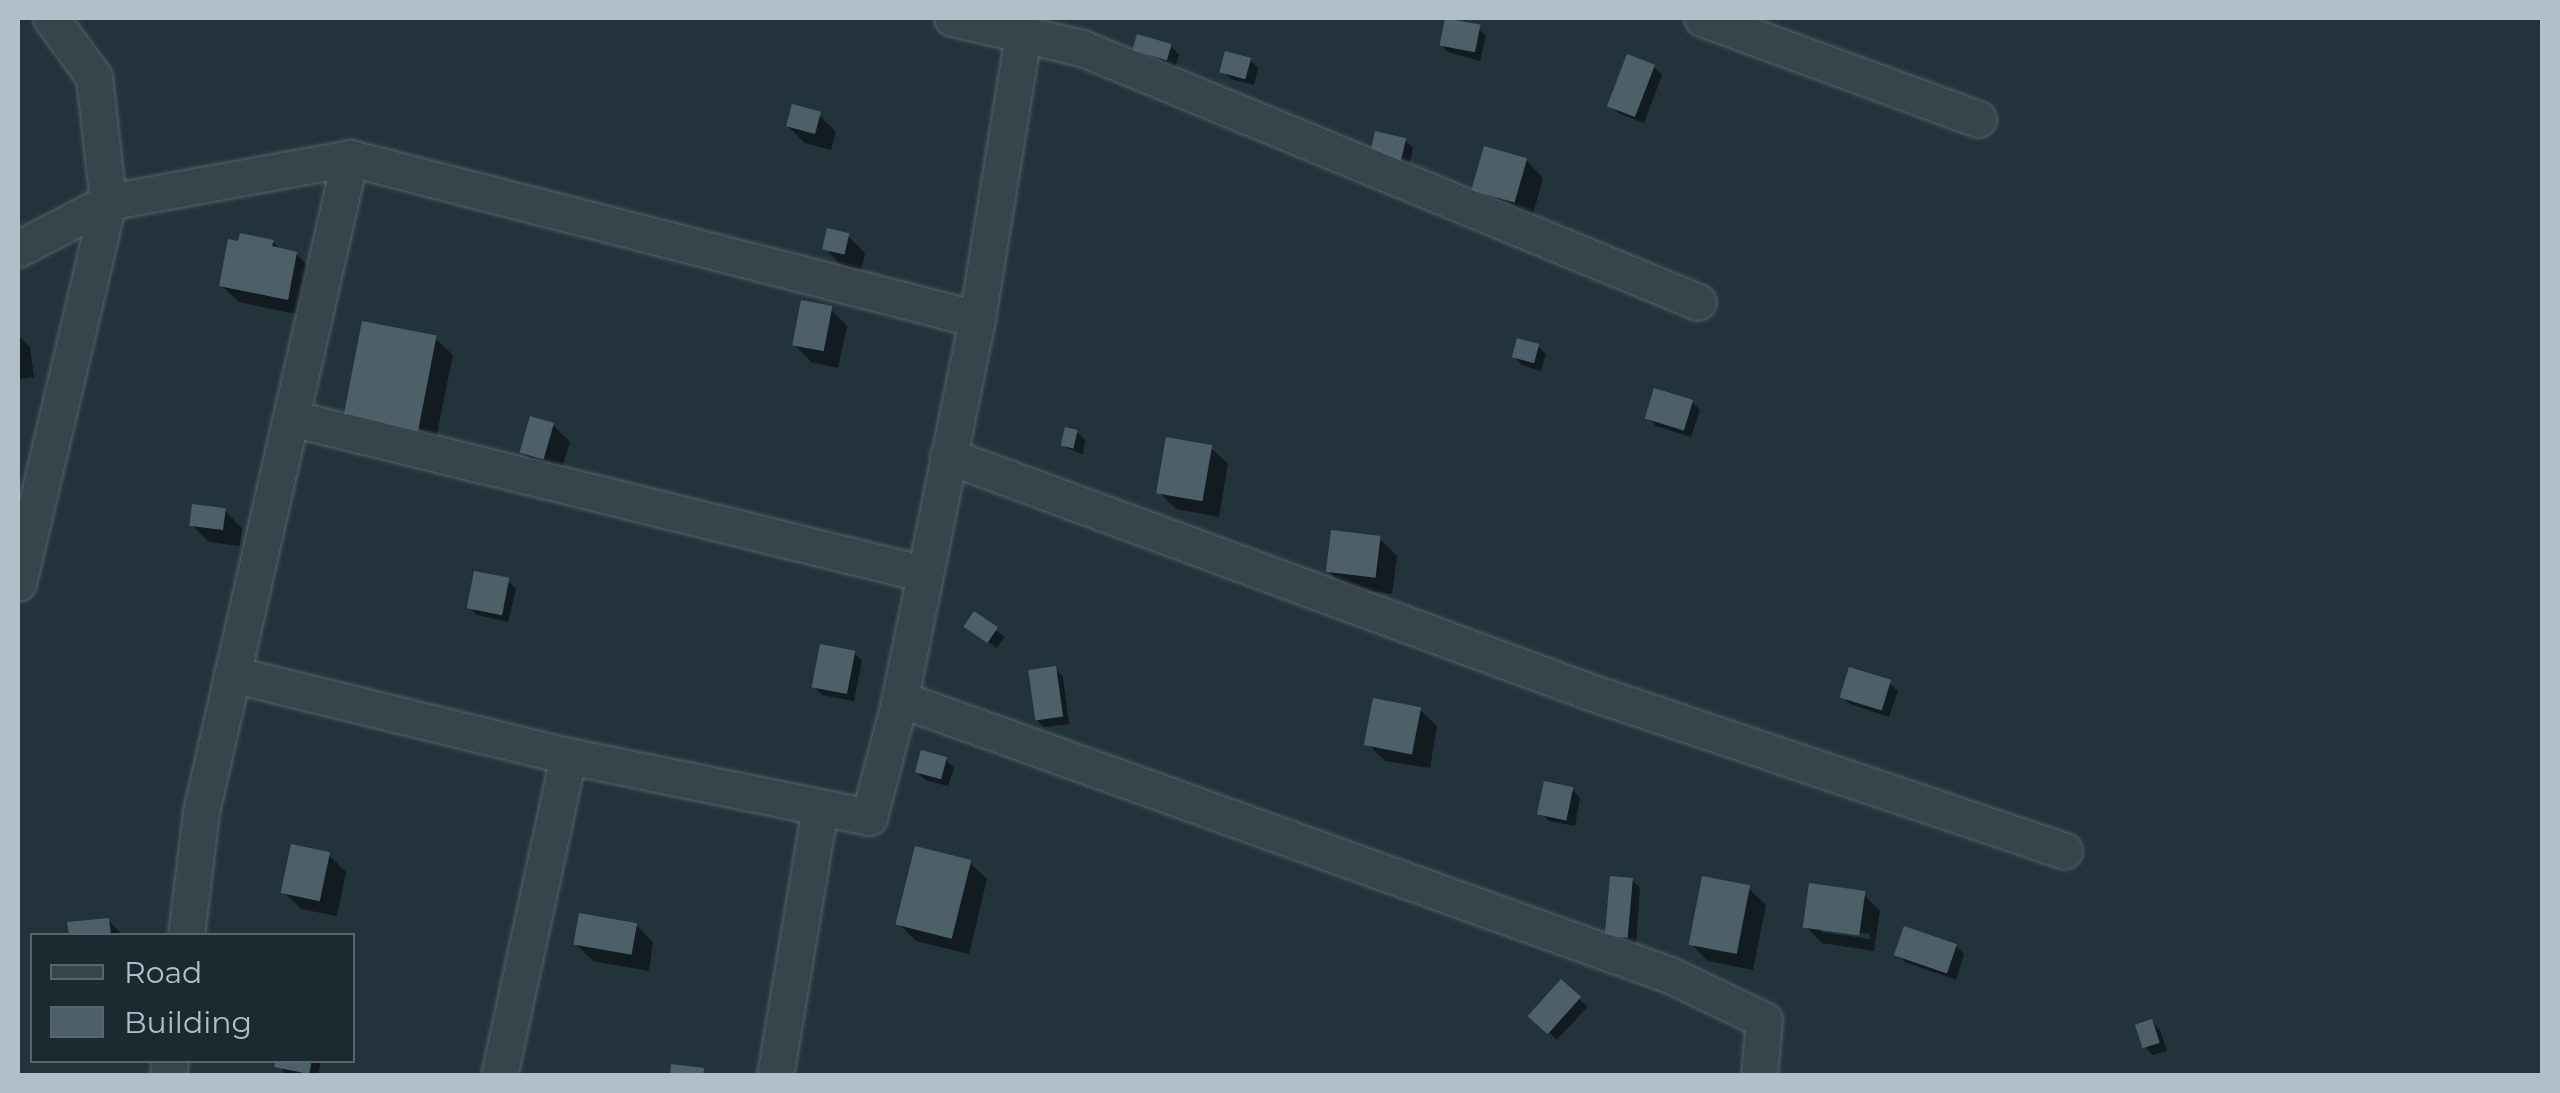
<!DOCTYPE html>
<html>
<head>
<meta charset="utf-8">
<style>
	body { margin:0 }
	#map { position:relative; width:2560px; height:1093px; overflow:hidden; background:#22333c; font-family:Montserrat,sans-serif }
	div>[style] { position:absolute }
	[style*='--x'] { left:calc(var(--x)*1px); top:calc(var(--y)*1px); width:calc(var(--w)*1px); rotate:calc(var(--a)*1deg) }
	.shadow>* { inset:0; background:#0007; transform-origin:0 0 }
	.building>* { inset:0; background:#4d606a; transform-origin:0 0 }
	.roads { filter:drop-shadow(0 0 2px #54626a) drop-shadow(0 0 2px #54626a) }
	.minor>* { height:35px; margin:-17.5px; padding:0 17.5px; transform-origin:17.5px; border-radius:17.5px; background:#36444c }
	span { translate:-50% -50%; white-space:nowrap; text-align:center; line-height:1.15; -webkit-text-stroke:10px #1b2931; paint-order:stroke }
	.frame { position:absolute; inset:0; border:20px solid #b1bfc8; pointer-events:none }
	.legend { position:absolute; left:30px; top:933px; width:325px; height:130px; box-sizing:border-box; background:#1b2931; border:2px solid #57656d; margin:0; padding:12px 18px; list-style:none; font-size:30px; color:#b1bfc8 }
	.legend li { display:flex; align-items:center; gap:20px; height:50px }
	.legend b { width:50px; border:2px solid #57656d }
</style>
</head>
<body>
<div id="map">
	<div class="shadow">
		<i style="clip-path:polygon(1478px 28px,1486px 36px,1480px 61px,1448px 52px,1440px 44px)"></i>
		<i style="clip-path:polygon(1171px 46px,1179px 55px,1175px 68px,1144px 59px,1136px 50px)"></i>
		<i style="clip-path:polygon(1250px 60px,1258px 68px,1254px 85px,1231px 79px,1223px 71px)"></i>
		<i style="clip-path:polygon(1654px 67px,1662px 75px,1644px 123px,1618px 113px,1610px 105px)"></i>
		<i style="clip-path:polygon(819px 115px,836px 132px,831px 150px,805px 143px,788px 126px)"></i>
		<i style="clip-path:polygon(1405px 140px,1413px 148px,1409px 167px,1381px 160px)"></i>
		<i style="clip-path:polygon(1526px 160px,1543px 178px,1532px 218px,1492px 207px,1475px 190px)"></i>
		<i style="clip-path:polygon(848px 236px,865px 253px,861px 270px,842px 266px,825px 248px)"></i>
		<i style="clip-path:polygon(273px 242px,282px 251px,296px 254px,313px 271px,304px 316px,239px 302px,221px 285px)"></i>
		<i style="clip-path:polygon(830px 309px,847px 326px,838px 368px,811px 362px,794px 344px)"></i>
		<i style="clip-path:polygon(18px 335px,30px 347px,34px 377px,18px 379px)"></i>
		<i style="clip-path:polygon(435px 338px,453px 355px,434px 448px,362px 434px)"></i>
		<i style="clip-path:polygon(1538px 346px,1546px 354px,1541px 371px,1522px 365px,1514px 357px)"></i>
		<i style="clip-path:polygon(1692px 402px,1700px 410px,1691px 437px,1656px 426px,1648px 418px)"></i>
		<i style="clip-path:polygon(553px 425px,570px 442px,560px 474px,539px 468px,522px 451px)"></i>
		<i style="clip-path:polygon(1077px 432px,1085px 440px,1083px 455px,1064px 446px)"></i>
		<i style="clip-path:polygon(1210px 447px,1228px 464px,1219px 517px,1176px 509px,1159px 492px)"></i>
		<i style="clip-path:polygon(225px 511px,242px 528px,240px 546px,209px 542px,192px 525px)"></i>
		<i style="clip-path:polygon(1380px 539px,1397px 556px,1392px 594px,1345px 588px,1328px 571px)"></i>
		<i style="clip-path:polygon(507px 580px,516px 589px,508px 622px,477px 615px,469px 607px)"></i>
		<i style="left:975px;top:615px;width:37px;height:14px;rotate:36deg"></i>
		<i style="clip-path:polygon(854px 653px,862px 661px,854px 701px,822px 695px,814px 686px)"></i>
		<i style="clip-path:polygon(1055px 668px,1063px 677px,1069px 724px,1044px 727px,1036px 719px)"></i>
		<i style="clip-path:polygon(1889px 683px,1898px 691px,1889px 717px,1850px 704px,1842px 696px)"></i>
		<i style="clip-path:polygon(1419px 709px,1437px 726px,1430px 768px,1385px 761px,1368px 744px)"></i>
		<i style="clip-path:polygon(946px 760px,954px 768px,948px 786px,925px 780px,917px 772px)"></i>
		<i style="clip-path:polygon(1572px 789px,1580px 798px,1575px 826px,1549px 821px,1541px 813px)"></i>
		<i style="clip-path:polygon(329px 855px,346px 872px,337px 916px,301px 909px,284px 892px)"></i>
		<i style="clip-path:polygon(969px 862px,987px 879px,969px 954px,916px 941px,899px 924px)"></i>
		<i style="clip-path:polygon(1632px 880px,1640px 888px,1636px 945px,1608px 936px)"></i>
		<i style="clip-path:polygon(1748px 888px,1766px 905px,1753px 970px,1708px 961px,1691px 944px)"></i>
		<i style="clip-path:polygon(evenodd,1863px 894px,1880px 911px,1874px 951px,1822px 943px,1805px 926px,1863px 894px,1821px 927px,1870px 934px,1870px 939px,1821px 932px,1821px 927px)"></i>
		<i style="clip-path:polygon(108px 920px,123px 936px,71px 936px)"></i>
		<i style="clip-path:polygon(636px 925px,653px 942px,649px 971px,593px 961px,576px 944px)"></i>
		<i style="clip-path:polygon(1956px 946px,1964px 954px,1956px 980px,1905px 962px,1897px 954px)"></i>
		<i style="left:1562px;top:983px;width:35px;height:45px;rotate:43deg"></i>
		<i style="clip-path:polygon(2152px 1022px,2160px 1030px,2167px 1051px,2153px 1055px,2145px 1047px)"></i>
		<i style="clip-path:polygon(278px 1060px,321px 1060px,318px 1076px,285px 1074px)"></i>
	</div>
	<div class="building">
		<i style="left:1445px;top:18px;width:36px;height:28px;rotate:11deg"></i>
		<i style="left:1137px;top:34px;width:36px;height:17px;rotate:16deg"></i>
		<i style="left:1225px;top:51px;width:27px;height:22px;rotate:15deg"></i>
		<i style="left:1627px;top:54px;width:30px;height:56px;rotate:21deg"></i>
		<i style="left:792px;top:104px;width:30px;height:23px;rotate:15deg"></i>
		<i style="left:1375px;top:131px;width:32px;height:23px;rotate:13deg"></i>
		<i style="left:1484px;top:146px;width:45px;height:46px;rotate:16deg"></i>
		<i style="left:827px;top:228px;width:23px;height:22px;rotate:13deg"></i>
		<i style="clip-path:polygon(240px 233px,274px 240px,272px 246px,297px 252px,288px 300px,219px 286px,228px 239px,238px 241px)"></i>
		<i style="left:801px;top:300px;width:32px;height:46px;rotate:11deg"></i>
		<i style="left:362px;top:321px;width:76px;height:99px;rotate:11deg"></i>
		<i style="left:1517px;top:338px;width:23px;height:20px;rotate:15deg"></i>
		<i style="left:1654px;top:388px;width:41px;height:32px;rotate:17deg"></i>
		<i style="left:530px;top:416px;width:25px;height:38px;rotate:16deg"></i>
		<i style="left:1065px;top:427px;width:13px;height:19px;rotate:13deg"></i>
		<i style="left:1166px;top:437px;width:47px;height:57px;rotate:10deg"></i>
		<i style="left:192px;top:504px;width:34px;height:22px;rotate:7deg"></i>
		<i style="left:1331px;top:530px;width:50px;height:42px;rotate:7deg"></i>
		<i style="left:474px;top:571px;width:36px;height:38px;rotate:11deg"></i>
		<i style="left:974px;top:611px;width:29px;height:19px;rotate:34deg"></i>
		<i style="left:820px;top:644px;width:36px;height:44px;rotate:11deg"></i>
		<i style="left:1056px;top:666px;width:51px;height:28px;rotate:82deg"></i>
		<i style="left:1849px;top:667px;width:44px;height:32px;rotate:17deg"></i>
		<i style="left:1373px;top:698px;width:49px;height:48px;rotate:11deg"></i>
		<i style="left:921px;top:750px;width:27px;height:23px;rotate:15deg"></i>
		<i style="left:1544px;top:781px;width:30px;height:34px;rotate:12deg"></i>
		<i style="left:291px;top:844px;width:40px;height:50px;rotate:12deg"></i>
		<i style="left:915px;top:846px;width:58px;height:81px;rotate:14deg"></i>
		<i style="left:1610px;top:876px;width:23px;height:60px;rotate:5deg"></i>
		<i style="left:1702px;top:876px;width:49px;height:70px;rotate:11deg"></i>
		<i style="left:1809px;top:883px;width:57px;height:45px;rotate:8deg"></i>
		<i style="left:579px;top:913px;width:59px;height:32px;rotate:10deg"></i>
		<i style="clip-path:polygon(109px 918px,111px 936px,69px 936px,67px 922px)"></i>
		<i style="left:1904px;top:926px;width:56px;height:31px;rotate:19deg"></i>
		<i style="left:1561px;top:979px;width:27px;height:50px;rotate:42deg"></i>
		<i style="left:2152px;top:1019px;width:25px;height:18px;rotate:72deg"></i>
		<i style="clip-path:polygon(276px 1060px,312px 1060px,309px 1074px,274px 1067px)"></i>
		<i style="clip-path:polygon(671px 1064px,704px 1068px,703px 1076px,670px 1076px)"></i>
	</div>
	<div class="roads">
		<div class="minor">
			<i style="--x:952;--y:18;--w:133;--a:13"></i>
			<i style="--x:1082;--y:48;--w:666;--a:22.41"></i>
			<i style="--x:1702;--y:18;--w:294;--a:20.1"></i>
			<i style="--x:18;--y:249;--w:102;--a:-27.6"></i>
			<i style="--x:108;--y:202;--w:246;--a:-10.3"></i>
			<i style="--x:350;--y:158;--w:647;--a:14.4"></i>
			<i style="--x:977;--y:319;--w:388;--a:101.5"></i>
			<i style="--x:900;--y:699;--w:122;--a:104.7"></i>
			<i style="--x:869;--y:817;--w:307;--a:-168.5"></i>
			<i style="--x:568;--y:756;--w:346;--a:-166.3"></i>
			<i style="--x:977;--y:319;--w:289;--a:-80.8"></i>
			<i style="--x:291;--y:418;--w:653;--a:13.82"></i>
			<i style="--x:948;--y:456;--w:684;--a:20.18"></i>
			<i style="--x:1590;--y:692;--w:500;--a:18.5"></i>
			<i style="--x:18;--y:583;--w:391;--a:-76.7"></i>
			<i style="--x:108;--y:202;--w:126;--a:-96.4"></i>
			<i style="--x:94;--y:77;--w:73;--a:-126.1"></i>
			<i style="--x:900;--y:699;--w:818;--a:19.72"></i>
			<i style="--x:1670;--y:975;--w:104;--a:25.6"></i>
			<i style="--x:1764;--y:1020;--w:56;--a:95.1"></i>
			<i style="--x:186;--y:936;--w:125;--a:-83.1"></i>
			<i style="--x:201;--y:812;--w:671;--a:-77.17"></i>
			<i style="--x:168;--y:1076;--w:16;--a:-83"></i>
			<i style="--x:499;--y:1076;--w:327;--a:-77.8"></i>
			<i style="--x:775;--y:1076;--w:272;--a:-80.5"></i>
		</div>
	</div>
	<div class="frame"></div>
	<ul class="legend">
	<li><b style="height:12px;background:#36444c"></b>Road</li>
	<li><b style="height:28px;background:#4d606a"></b>Building</li>
	</ul>
</div>
</body>
</html>
